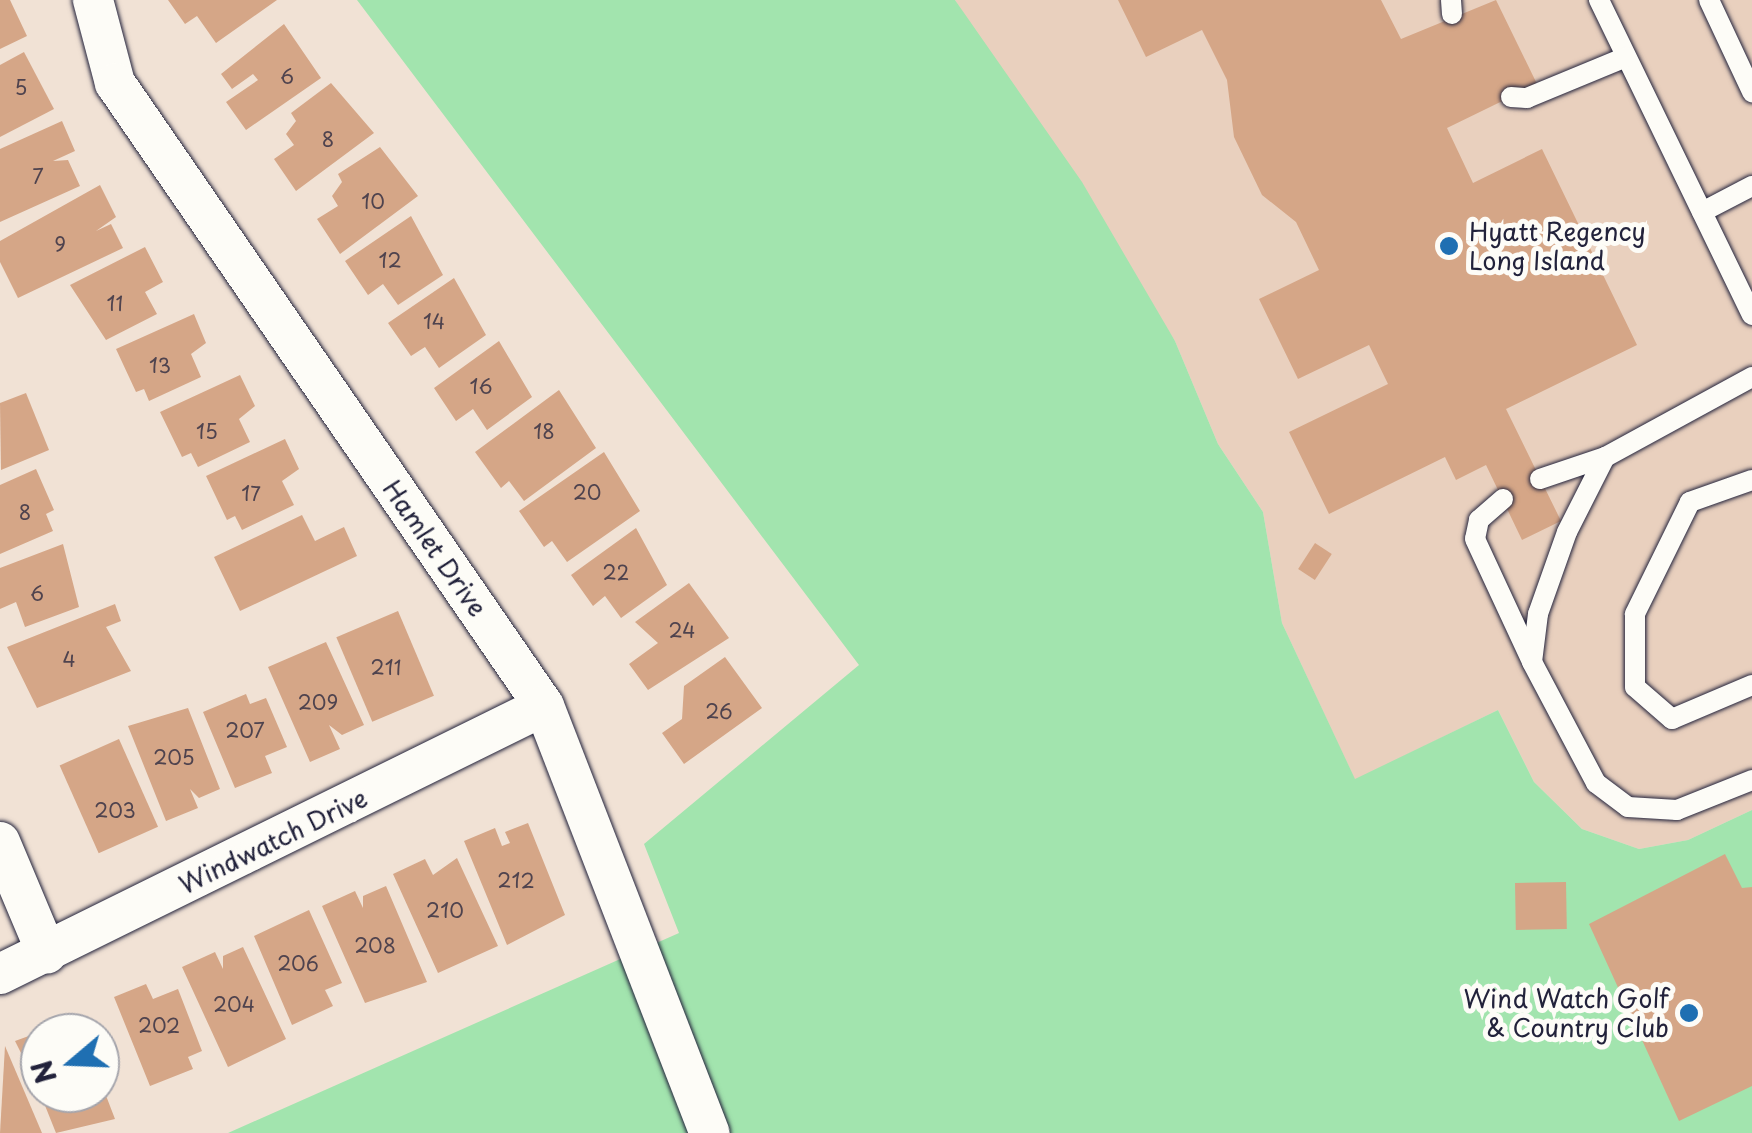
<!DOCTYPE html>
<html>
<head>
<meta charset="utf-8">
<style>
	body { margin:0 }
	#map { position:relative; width:1752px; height:1133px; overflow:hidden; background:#f1e2d5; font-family:"Playpen Sans",sans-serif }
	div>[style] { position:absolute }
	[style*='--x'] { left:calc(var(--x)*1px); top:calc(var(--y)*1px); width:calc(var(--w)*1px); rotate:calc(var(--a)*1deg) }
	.built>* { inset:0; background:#e9d0be }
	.green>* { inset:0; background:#a2e4ae }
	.building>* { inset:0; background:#d5a687; transform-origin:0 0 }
	.roads { filter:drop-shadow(0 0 2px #22223b) drop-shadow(0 0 2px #22223b) }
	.lane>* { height:20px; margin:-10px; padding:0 10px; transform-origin:10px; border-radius:10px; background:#fdfcf7 }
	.street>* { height:40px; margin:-20px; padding:0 20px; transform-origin:20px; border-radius:20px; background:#fdfcf7 }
	.dots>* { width:28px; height:28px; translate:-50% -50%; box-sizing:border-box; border:5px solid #fdfcf7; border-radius:50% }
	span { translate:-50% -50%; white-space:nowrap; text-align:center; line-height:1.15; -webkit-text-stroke:10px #fdfcf7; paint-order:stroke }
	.number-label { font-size:20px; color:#4f434e }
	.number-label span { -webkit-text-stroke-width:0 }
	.poi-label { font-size:25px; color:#22223b }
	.left { translate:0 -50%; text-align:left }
	.right { translate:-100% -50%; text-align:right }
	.street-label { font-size:25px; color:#22223b }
	.north { position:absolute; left:20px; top:1013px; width:100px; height:100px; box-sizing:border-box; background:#fdfcf7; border:2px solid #a5a5ac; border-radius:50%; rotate:251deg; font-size:28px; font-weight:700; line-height:40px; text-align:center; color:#22223b }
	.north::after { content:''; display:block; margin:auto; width:35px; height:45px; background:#1f6fb2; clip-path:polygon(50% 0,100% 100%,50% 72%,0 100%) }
</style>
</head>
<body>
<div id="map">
	<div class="built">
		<i style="clip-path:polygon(955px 0,1752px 0,1752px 810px,1688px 840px,1639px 849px,1582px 829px,1534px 782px,1498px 710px,1355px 780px,1282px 623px,1263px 512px,1218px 444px,1175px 341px)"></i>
	</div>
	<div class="green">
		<i style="clip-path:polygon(357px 0,955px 0,1082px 182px,1175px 341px,1218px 444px,1263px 512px,1282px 623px,1355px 779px,1498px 710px,1534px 782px,1582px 829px,1639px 849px,1688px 840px,1752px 810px,1752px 1133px,228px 1133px,679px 933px,644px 844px,859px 665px)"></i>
	</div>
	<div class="building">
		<i style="clip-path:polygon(0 0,10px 0,27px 36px,0 49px)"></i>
		<i style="clip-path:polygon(168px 0,277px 0,216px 43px,197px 16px,185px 24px)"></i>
		<i style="clip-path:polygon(1118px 0,1381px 0,1401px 39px,1496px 0,1537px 84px,1447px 128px,1473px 183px,1542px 149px,1637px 345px,1506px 409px,1561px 521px,1522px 540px,1486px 465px,1456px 480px,1445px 457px,1329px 514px,1289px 432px,1388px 384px,1369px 345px,1298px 379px,1259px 299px,1319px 270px,1296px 222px,1262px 195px,1234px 137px,1227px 80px,1202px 30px,1146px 57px)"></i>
		<i style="clip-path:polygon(284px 24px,321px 78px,246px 130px,226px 102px,258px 80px,253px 74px,232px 89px,221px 74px)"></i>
		<i style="clip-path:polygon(24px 52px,54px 109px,0 137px,0 65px)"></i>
		<i style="clip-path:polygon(331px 83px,374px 133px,296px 191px,274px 159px,294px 145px,286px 134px,296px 121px,291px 113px)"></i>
		<i style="clip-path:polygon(62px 121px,75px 151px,53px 161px,68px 160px,80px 186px,0 222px,0 149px)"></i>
		<i style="clip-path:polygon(380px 147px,418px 196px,340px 254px,317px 219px,338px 206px,332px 196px,342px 182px,338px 174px)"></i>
		<i style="clip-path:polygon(100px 185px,116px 217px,96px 231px,111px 224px,123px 248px,18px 298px,0 262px,0 241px)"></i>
		<i style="clip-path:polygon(411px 216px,443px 275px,398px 305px,383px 284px,368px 295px,345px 261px)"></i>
		<i style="clip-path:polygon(145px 247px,163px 282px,145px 292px,157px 314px,106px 340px,70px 285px)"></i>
		<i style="clip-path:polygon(454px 278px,486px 335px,439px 368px,425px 347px,411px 356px,388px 323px)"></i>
		<i style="clip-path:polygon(194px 314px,206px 343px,191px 354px,201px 377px,149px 401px,144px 389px,136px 392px,116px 349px)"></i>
		<i style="clip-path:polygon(499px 341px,532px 397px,487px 430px,473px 409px,456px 421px,434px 388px)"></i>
		<i style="clip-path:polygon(240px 375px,255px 406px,239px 419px,250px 442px,198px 467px,191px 453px,182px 457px,160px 412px)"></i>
		<i style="clip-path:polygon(559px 390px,596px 448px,524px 501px,509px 481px,501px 488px,475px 452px)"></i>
		<i style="clip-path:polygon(26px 393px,49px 450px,1px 470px,0 403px)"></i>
		<i style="clip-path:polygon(285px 439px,299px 469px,282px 481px,294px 505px,242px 530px,235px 516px,227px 520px,206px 476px)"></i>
		<i style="clip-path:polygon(604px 452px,640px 511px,567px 562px,552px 541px,544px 547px,519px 511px)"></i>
		<i style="clip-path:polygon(36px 469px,54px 510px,46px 514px,53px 531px,0 554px,0 485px)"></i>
		<i style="clip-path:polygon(302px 515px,315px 541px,344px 527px,357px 556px,240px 611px,214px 557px)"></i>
		<i style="clip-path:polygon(636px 528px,667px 585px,621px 618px,605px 596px,593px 606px,571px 575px)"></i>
		<i style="left:1315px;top:543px;width:20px;height:31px;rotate:33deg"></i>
		<i style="clip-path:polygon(63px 544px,79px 607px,25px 627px,16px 602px,0 609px,0 568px)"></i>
		<i style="clip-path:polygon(689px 583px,729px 638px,648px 690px,629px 664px,658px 643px,635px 622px)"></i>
		<i style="clip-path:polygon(115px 604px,121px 621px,106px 627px,131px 671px,37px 708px,7px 647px)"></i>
		<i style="left:398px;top:611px;width:92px;height:67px;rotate:67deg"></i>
		<i style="clip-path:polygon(326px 642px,364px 725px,342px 735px,329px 725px,340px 749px,310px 762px,268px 667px)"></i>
		<i style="clip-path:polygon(725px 657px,762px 708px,684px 764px,662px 733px,682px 719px,684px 686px)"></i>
		<i style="clip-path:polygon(246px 694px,250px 704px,266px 698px,287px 747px,265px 756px,272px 773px,235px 788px,203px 712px)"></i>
		<i style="clip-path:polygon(188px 708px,220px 789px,199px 798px,190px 789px,198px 808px,166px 821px,128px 726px)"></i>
		<i style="left:119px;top:739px;width:96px;height:65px;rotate:66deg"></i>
		<i style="clip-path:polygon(528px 823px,565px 915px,507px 945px,464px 841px,495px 828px,502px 846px,510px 843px,505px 832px)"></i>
		<i style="clip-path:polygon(1725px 854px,1742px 888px,1752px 887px,1752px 1086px,1679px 1121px,1589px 924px)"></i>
		<i style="clip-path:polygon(457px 858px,498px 946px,438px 973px,393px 874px,425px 859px,433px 875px)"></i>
		<i style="left:1566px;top:882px;width:47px;height:51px;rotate:89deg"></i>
		<i style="clip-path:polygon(386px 886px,427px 982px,365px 1003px,322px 906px,355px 891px,363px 908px,363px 896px)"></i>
		<i style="clip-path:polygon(309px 910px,342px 983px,325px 990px,333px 1006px,292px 1025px,254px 936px)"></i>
		<i style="clip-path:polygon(243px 947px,286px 1039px,228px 1067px,182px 967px,215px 952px,223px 969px,223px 956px)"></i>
		<i style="clip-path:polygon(146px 984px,153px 999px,178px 989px,202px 1051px,188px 1057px,193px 1069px,150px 1086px,114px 997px)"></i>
		<i style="clip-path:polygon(48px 1029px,40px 1033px,40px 1091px,15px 1041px)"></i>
		<i style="clip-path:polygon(5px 1046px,42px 1133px,0 1133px)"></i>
		<i style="clip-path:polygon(100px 1080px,115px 1119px,56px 1133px,40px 1093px,100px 1093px)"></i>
	</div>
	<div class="roads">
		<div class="lane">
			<i style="--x:1451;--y:0;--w:14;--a:86"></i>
			<i style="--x:1599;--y:0;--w:350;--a:64.1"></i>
			<i style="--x:1709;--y:0;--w:102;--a:64.9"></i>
			<i style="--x:1511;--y:97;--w:16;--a:4"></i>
			<i style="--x:1527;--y:98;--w:107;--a:-22.5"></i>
			<i style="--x:1702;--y:212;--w:56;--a:-27.5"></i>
			<i style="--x:1752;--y:377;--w:167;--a:151.4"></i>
			<i style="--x:1605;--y:457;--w:84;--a:116.9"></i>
			<i style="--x:1567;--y:532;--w:87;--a:109.5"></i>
			<i style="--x:1538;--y:614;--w:48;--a:97.1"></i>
			<i style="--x:1532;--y:662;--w:137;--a:62.1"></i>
			<i style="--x:1596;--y:783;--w:40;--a:37"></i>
			<i style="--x:1628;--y:807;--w:49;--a:3.5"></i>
			<i style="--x:1677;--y:810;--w:81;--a:-21.8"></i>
			<i style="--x:1540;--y:479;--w:69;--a:-18.7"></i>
			<i style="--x:1752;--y:480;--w:66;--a:160.5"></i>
			<i style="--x:1690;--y:502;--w:125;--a:116.2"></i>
			<i style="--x:1635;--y:614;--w:73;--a:90"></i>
			<i style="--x:1635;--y:687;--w:49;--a:40.9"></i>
			<i style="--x:1672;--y:719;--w:87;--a:-23"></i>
			<i style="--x:1503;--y:499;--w:32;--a:139"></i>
			<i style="--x:1479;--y:520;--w:19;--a:102"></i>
			<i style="--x:1475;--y:539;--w:136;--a:65.1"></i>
		</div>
		<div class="street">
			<i style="--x:93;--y:0;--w:86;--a:75.2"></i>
			<i style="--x:115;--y:83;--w:756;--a:55.45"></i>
			<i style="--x:544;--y:706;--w:458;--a:68.8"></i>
			<i style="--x:0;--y:842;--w:121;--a:67.2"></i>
			<i style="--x:0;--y:974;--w:606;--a:-26.23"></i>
		</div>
	</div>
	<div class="dots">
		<i style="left:1449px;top:246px;background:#1f6fb2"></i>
		<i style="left:1689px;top:1013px;background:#1f6fb2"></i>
	</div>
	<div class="number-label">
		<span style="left:287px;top:76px">6</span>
		<span style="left:21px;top:87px">5</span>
		<span style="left:328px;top:139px">8</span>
		<span style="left:38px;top:176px">7</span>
		<span style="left:373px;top:201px">10</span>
		<span style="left:60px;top:244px">9</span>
		<span style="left:390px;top:260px">12</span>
		<span style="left:115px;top:303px">11</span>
		<span style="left:434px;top:321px">14</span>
		<span style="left:160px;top:365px">13</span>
		<span style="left:481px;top:386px">16</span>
		<span style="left:207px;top:431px">15</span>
		<span style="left:544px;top:431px">18</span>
		<span style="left:587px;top:492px">20</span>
		<span style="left:251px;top:493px">17</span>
		<span style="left:25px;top:512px">8</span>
		<span style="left:616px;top:572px">22</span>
		<span style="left:37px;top:593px">6</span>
		<span style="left:682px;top:630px">24</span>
		<span style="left:69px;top:659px">4</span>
		<span style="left:386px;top:667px">211</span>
		<span style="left:318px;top:702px">209</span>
		<span style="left:719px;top:711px">26</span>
		<span style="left:245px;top:730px">207</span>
		<span style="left:174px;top:757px">205</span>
		<span style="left:115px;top:810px">203</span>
		<span style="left:516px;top:880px">212</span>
		<span style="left:445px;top:910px">210</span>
		<span style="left:375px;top:945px">208</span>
		<span style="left:298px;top:963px">206</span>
		<span style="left:234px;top:1004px">204</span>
		<span style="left:159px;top:1025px">202</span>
	</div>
	<div class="poi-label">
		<span class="left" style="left:1469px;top:246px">Hyatt Regency<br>Long Island</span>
		<span class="right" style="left:1669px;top:1013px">Wind Watch Golf<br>&amp; Country Club</span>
	</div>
	<div class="street-label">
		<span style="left:435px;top:548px;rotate:55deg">Hamlet Drive</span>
		<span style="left:273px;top:841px;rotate:-26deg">Windwatch Drive</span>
	</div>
	<div class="north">N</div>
</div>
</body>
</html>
